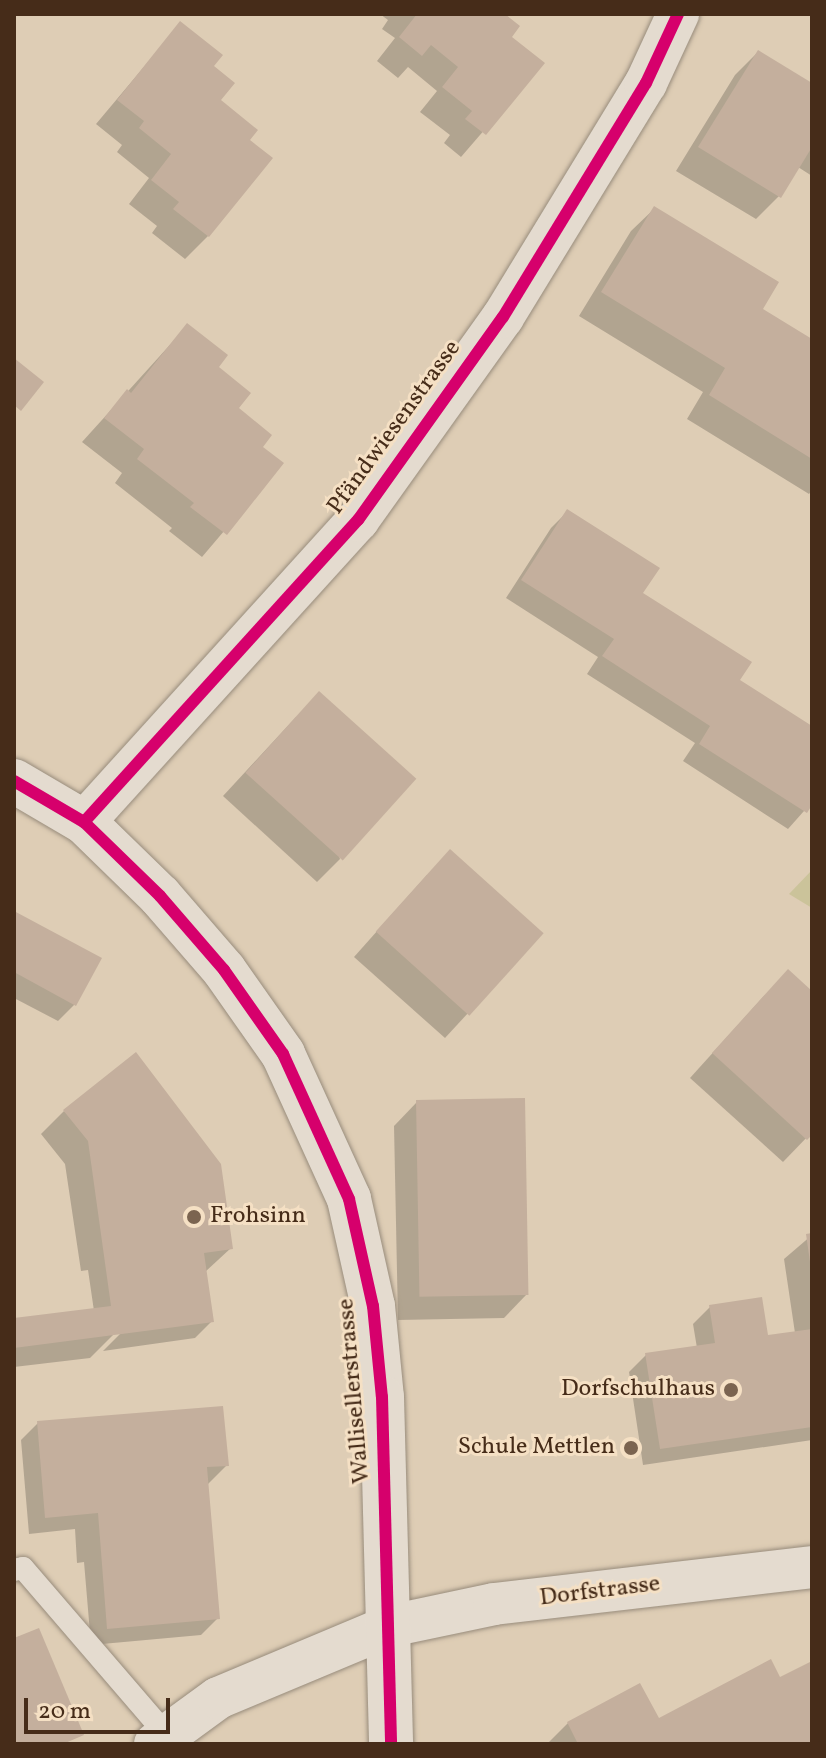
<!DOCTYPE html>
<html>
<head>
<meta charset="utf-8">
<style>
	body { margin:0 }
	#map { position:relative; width:826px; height:1758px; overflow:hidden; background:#decdb5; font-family:Vollkorn,serif }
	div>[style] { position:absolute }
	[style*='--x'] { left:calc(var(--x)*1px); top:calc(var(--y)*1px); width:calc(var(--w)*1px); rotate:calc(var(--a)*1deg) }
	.green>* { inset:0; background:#cbc39a }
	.shadow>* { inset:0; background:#0003 }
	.building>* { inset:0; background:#c4af9d; transform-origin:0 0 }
	.roads { filter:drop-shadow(0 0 2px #988c7c) drop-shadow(0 0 2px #988c7c) }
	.lane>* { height:22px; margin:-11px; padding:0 11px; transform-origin:11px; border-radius:11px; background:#e4dbcf }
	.street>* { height:42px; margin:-21px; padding:0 21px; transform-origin:21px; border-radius:21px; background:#e4dbcf }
	.secondary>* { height:44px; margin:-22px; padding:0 22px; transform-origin:22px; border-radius:22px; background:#e4dbcf }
	.cycleway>* { height:12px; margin:-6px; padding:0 6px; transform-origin:6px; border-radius:6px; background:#d6006c }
	.dots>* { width:22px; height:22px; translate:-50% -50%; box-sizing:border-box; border:4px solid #f5e0c4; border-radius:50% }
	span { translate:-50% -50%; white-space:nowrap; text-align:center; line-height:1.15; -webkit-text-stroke:6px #f5e0c4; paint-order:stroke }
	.street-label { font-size:24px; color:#462c19 }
	.poi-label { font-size:24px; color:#462c19 }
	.left { translate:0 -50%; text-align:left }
	.right { translate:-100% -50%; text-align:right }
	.frame { position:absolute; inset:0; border:16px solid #462c19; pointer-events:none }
	.scale { position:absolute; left:24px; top:1698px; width:146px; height:36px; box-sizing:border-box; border:4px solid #462c19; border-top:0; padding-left:10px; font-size:24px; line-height:28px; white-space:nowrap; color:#462c19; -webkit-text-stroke:6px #f5e0c4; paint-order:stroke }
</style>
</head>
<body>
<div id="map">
	<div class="green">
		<i style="clip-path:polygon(812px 870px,812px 908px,789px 894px)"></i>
	</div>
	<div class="shadow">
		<i style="clip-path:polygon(380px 14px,502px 14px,510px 37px,542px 63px,461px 157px,444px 143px,450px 135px,420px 112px,437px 91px,408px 67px,398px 78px,377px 61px,395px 38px,382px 29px,388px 20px)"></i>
		<i style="clip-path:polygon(180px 24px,218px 100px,247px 141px,208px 236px,185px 259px,152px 233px,157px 226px,129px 204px,149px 178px,117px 152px,122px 145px,96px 124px)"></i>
		<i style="clip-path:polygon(758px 52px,812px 85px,812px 176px,798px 167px,779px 196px,756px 219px,676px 171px,735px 75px)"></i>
		<i style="clip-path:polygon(655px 208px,760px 309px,812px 342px,812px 490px,809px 494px,687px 419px,703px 392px,579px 316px,631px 231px)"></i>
		<i style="clip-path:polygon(187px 326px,216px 368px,260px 447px,281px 464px,202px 557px,169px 531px,172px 528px,115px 483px,122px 473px,82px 442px)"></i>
		<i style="clip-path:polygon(568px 511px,640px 593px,737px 680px,812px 728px,812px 802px,788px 829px,683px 761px,695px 743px,587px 674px,598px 657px,506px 598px,551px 528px)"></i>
		<i style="clip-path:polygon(296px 717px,340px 859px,317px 882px,223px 796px)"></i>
		<i style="clip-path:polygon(427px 875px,541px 934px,445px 1038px,354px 957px)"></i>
		<i style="clip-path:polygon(14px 913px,75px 1004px,58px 1021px,14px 998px)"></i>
		<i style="clip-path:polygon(812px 994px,812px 1132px,783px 1162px,690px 1078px,765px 995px)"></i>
		<i style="clip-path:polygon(417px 1102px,527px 1294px,504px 1318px,398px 1320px,394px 1126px)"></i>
		<i style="clip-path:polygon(64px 1111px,231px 1248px,205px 1272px,212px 1321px,195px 1338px,103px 1351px,124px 1330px,121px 1327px,90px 1358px,14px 1367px,14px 1320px,94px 1311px,88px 1270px,81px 1271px,65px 1164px,41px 1134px)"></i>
		<i style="clip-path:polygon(812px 1235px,812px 1440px,643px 1465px,629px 1372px,646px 1355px,697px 1348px,693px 1324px,710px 1307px,767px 1337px,795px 1333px,784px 1259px)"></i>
		<i style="clip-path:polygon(38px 1423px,227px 1465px,207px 1485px,218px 1618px,201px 1635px,91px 1645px,84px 1562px,77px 1563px,75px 1529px,29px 1534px,21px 1440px)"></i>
		<i style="clip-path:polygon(812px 1663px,812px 1744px,547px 1744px,568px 1723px,658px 1720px,780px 1680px)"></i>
	</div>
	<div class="building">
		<i style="clip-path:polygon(417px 14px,505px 14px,520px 26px,512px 37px,545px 63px,486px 135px,465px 119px,472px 111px,442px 87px,458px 67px,431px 45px,422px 56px,399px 37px)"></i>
		<i style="clip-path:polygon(180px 21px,223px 55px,214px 66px,235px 83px,221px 100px,258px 130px,250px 140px,273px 158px,209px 237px,173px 209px,179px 202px,151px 180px,171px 154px,139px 128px,144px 121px,117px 100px)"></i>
		<i style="clip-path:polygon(758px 50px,812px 83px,812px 147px,781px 198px,698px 147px)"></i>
		<i style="clip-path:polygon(654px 206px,779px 282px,763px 309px,812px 339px,812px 459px,709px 395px,725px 368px,601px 292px)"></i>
		<i style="clip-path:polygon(187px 323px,228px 355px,219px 367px,251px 393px,239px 408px,272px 435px,263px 447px,284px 463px,227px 535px,190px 507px,194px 503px,137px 459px,144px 449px,104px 418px,127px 389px,131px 393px)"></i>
		<i style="clip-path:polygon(14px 358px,44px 382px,21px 411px,14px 405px)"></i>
		<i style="clip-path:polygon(567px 509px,660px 568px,643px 593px,752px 662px,740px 680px,812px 726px,812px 805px,807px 813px,699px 744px,710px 726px,602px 656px,614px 639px,521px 580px)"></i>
		<i style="left:319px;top:691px;width:131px;height:110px;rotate:42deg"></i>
		<i style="left:450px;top:849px;width:126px;height:111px;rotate:42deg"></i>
		<i style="clip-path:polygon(14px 911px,102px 958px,76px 1006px,14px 972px)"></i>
		<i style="clip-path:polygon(788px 969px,812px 991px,812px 1135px,807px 1140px,712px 1053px)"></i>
		<i style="clip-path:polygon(136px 1052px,221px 1164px,233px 1249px,204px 1253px,214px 1322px,14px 1348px,14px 1318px,111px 1306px,88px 1141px,63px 1110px)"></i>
		<i style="left:525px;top:1098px;width:197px;height:109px;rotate:89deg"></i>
		<i style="clip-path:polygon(812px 1233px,812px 1262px,810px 1262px,806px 1234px)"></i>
		<i style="clip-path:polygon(762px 1297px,768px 1335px,812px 1329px,812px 1427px,660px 1449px,645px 1353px,715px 1343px,709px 1305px)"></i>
		<i style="clip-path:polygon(223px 1406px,229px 1466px,207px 1467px,220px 1619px,107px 1629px,98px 1513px,45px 1518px,37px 1421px)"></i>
		<i style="clip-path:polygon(39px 1628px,84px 1735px,63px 1744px,14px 1744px,14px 1638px)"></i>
		<i style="clip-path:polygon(771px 1659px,780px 1677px,812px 1661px,812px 1744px,578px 1744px,567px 1722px,640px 1683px,659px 1718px)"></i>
	</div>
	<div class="roads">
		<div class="lane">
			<i style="--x:14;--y:1570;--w:9;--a:-13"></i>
			<i style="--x:23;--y:1568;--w:218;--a:49.3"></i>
		</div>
		<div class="street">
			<i style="--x:84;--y:822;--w:408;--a:-47.8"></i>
			<i style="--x:358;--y:520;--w:249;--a:-54.5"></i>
			<i style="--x:503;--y:317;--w:274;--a:-58.6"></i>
			<i style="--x:646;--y:83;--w:76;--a:-65.1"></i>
			<i style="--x:155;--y:1744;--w:78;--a:-36.1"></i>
			<i style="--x:218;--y:1698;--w:186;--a:-22.7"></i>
			<i style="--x:390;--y:1626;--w:106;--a:-11.9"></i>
			<i style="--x:494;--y:1604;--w:320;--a:-6.6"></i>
		</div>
		<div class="secondary">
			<i style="--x:14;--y:781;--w:81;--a:30.4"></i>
			<i style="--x:84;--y:822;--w:106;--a:44.2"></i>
			<i style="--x:160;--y:896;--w:98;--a:49.1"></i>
			<i style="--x:224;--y:970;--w:103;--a:54.9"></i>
			<i style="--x:283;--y:1054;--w:159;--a:65.5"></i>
			<i style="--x:349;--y:1199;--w:110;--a:77.4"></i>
			<i style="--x:373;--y:1306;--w:91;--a:84.4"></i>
			<i style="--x:382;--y:1397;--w:347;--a:88.5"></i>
		</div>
	</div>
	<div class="cycleway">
		<i style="--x:14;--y:781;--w:81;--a:30.4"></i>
		<i style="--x:84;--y:822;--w:106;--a:44.2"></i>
		<i style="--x:160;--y:896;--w:98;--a:49.1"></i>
		<i style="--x:224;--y:970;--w:103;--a:54.9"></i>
		<i style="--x:283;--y:1054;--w:159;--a:65.5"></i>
		<i style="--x:349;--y:1199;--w:110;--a:77.4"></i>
		<i style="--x:373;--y:1306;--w:91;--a:84.4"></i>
		<i style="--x:382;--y:1397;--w:347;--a:88.5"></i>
		<i style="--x:84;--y:822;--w:408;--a:-47.8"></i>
		<i style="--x:358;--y:520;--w:249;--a:-54.5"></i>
		<i style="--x:503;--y:317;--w:274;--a:-58.6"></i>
		<i style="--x:646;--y:83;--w:76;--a:-65.1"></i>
	</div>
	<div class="dots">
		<i style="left:194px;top:1217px;background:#7b6450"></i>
		<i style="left:731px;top:1390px;background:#7b6450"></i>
		<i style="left:631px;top:1448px;background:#7b6450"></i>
	</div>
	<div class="street-label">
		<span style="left:395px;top:428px;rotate:-54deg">Pfändwiesenstrasse</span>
		<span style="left:355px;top:1391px;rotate:-95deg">Wallisellerstrasse</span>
		<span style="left:600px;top:1592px;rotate:-7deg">Dorfstrasse</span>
	</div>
	<div class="poi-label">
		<span class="left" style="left:210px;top:1217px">Frohsinn</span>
		<span class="right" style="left:715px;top:1390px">Dorfschulhaus</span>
		<span class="right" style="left:615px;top:1448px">Schule Mettlen</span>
	</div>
	<div class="frame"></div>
	<div class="scale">20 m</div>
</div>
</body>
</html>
